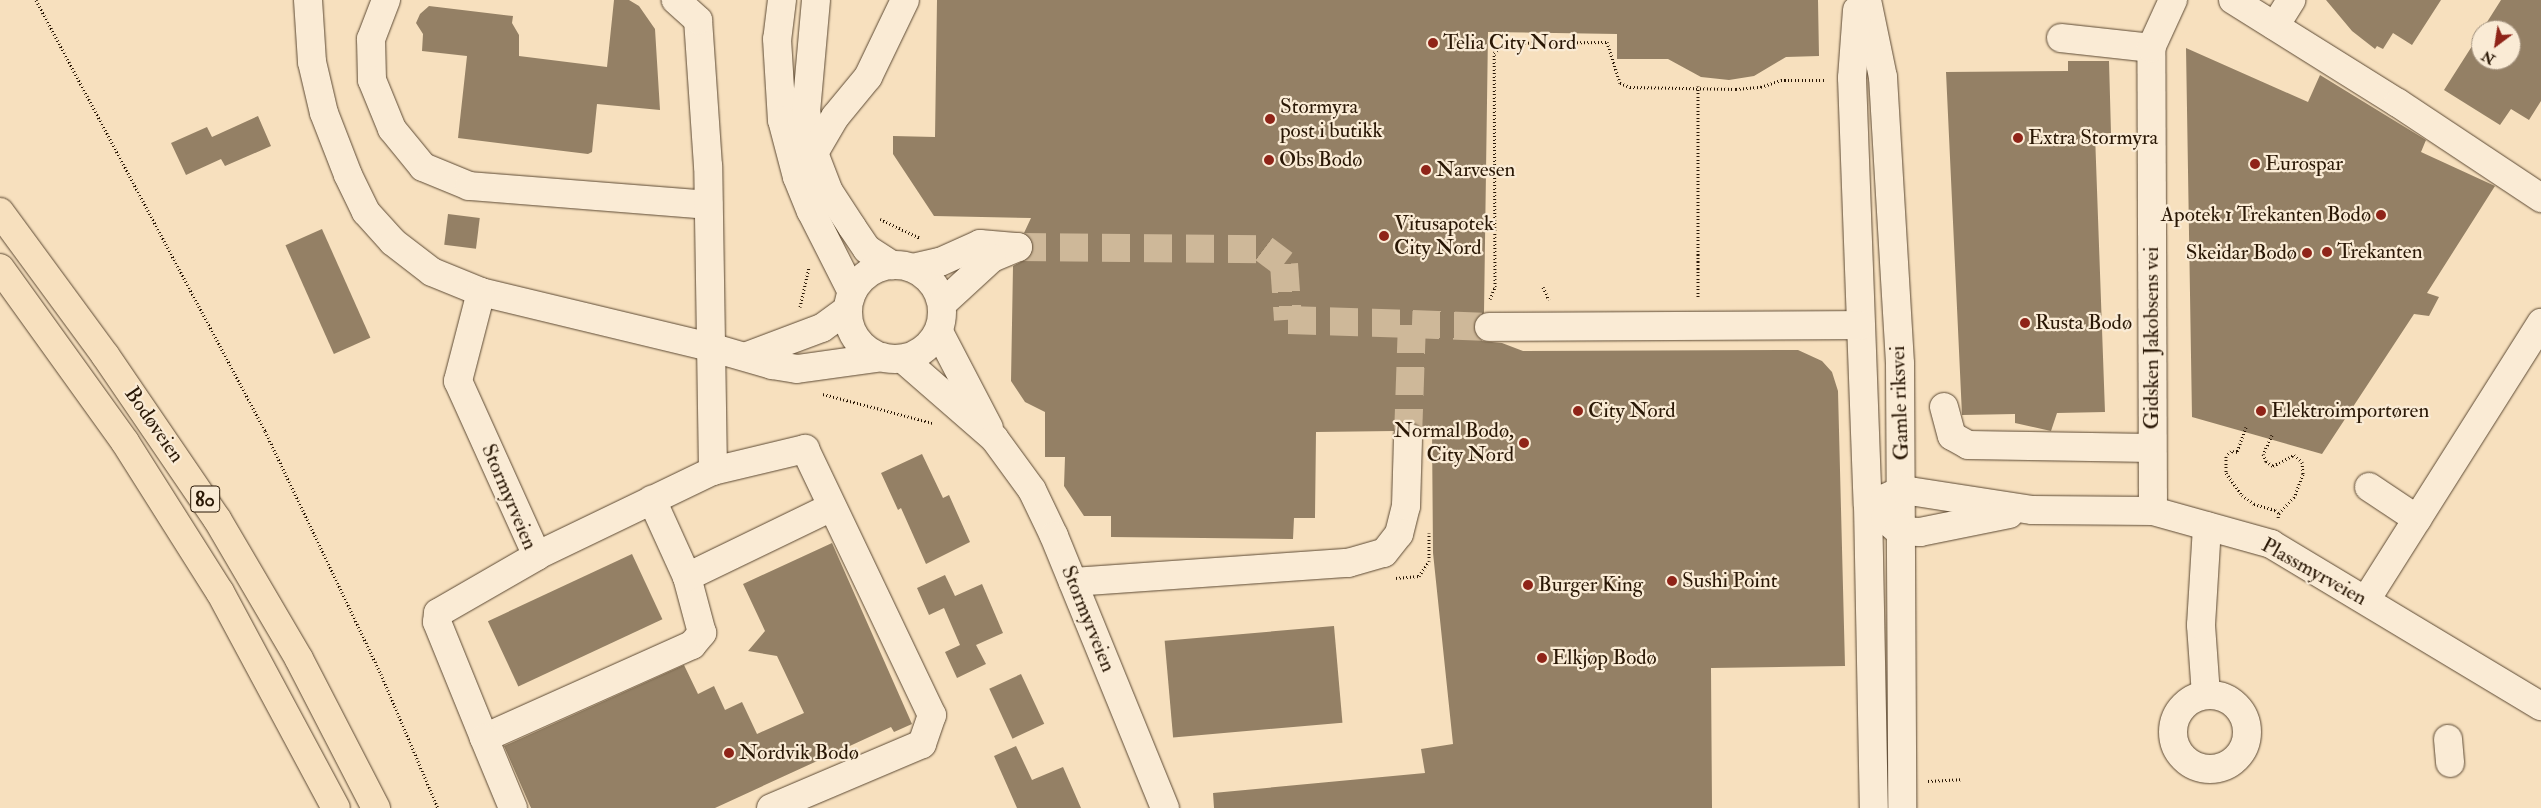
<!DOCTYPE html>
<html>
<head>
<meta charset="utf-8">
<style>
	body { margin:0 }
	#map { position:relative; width:2541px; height:808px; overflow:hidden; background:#f7e0be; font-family:"IM FELL Double Pica",serif }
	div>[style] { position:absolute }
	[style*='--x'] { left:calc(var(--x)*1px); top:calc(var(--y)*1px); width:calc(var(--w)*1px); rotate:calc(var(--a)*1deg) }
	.building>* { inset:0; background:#948065; transform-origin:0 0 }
	.minor-tunnel>* { height:28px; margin-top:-14px; transform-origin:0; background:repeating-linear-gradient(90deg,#ceb899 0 28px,transparent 0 42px) }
	.path>* { height:3px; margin-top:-1.5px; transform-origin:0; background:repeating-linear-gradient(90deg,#291705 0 1px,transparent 0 3.5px) }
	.roads { filter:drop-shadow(0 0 1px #5c4933) drop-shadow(0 0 1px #5c4933) }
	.minor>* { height:28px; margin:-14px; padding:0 14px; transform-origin:14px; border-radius:14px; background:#faebd5 }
	.minor>.ring { margin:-14px; padding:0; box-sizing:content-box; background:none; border:28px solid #faebd5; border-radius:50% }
	.highway>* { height:28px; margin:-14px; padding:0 14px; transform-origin:14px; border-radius:14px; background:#f7e0be }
	.dots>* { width:14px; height:14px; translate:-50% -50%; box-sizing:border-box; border:2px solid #faebd5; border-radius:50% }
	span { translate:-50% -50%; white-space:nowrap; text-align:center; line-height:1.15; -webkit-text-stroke:4.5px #faebd5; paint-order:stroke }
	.shield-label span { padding:1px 4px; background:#faebd5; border:1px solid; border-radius:4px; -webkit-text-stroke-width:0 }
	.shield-label { font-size:20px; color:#291705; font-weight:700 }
	.poi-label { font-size:21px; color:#291705 }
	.left { translate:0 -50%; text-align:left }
	.right { translate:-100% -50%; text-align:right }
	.street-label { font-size:21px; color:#291705 }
	.north { position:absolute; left:2471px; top:20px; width:50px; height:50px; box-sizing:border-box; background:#faebd5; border:1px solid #a69682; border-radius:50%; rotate:211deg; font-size:14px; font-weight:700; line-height:20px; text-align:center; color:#291705 }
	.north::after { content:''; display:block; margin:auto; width:18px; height:22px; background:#8f2418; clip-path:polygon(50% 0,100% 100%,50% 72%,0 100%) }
</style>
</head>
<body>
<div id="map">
	<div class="building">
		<i style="clip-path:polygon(614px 0,629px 0,639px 6px,655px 29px,660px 110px,597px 104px,592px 152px,588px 154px,458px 138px,467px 56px,422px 51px,423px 34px,416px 23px,420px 14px,429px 6px,513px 16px,512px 23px,519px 35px,519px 56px,607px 67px)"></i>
		<i style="clip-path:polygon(937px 0,1818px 0,1819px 56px,1786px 57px,1754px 76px,1729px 80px,1701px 77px,1668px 59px,1617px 59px,1617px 34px,1488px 32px,1484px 313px,1476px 319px,1473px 328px,1482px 341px,1502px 343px,1523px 351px,1798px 350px,1822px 361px,1832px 372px,1838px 391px,1845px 666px,1711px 668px,1712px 808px,1214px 808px,1213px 793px,1425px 773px,1421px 749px,1453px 744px,1433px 553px,1432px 431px,1422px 431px,1417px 424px,1408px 421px,1400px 424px,1394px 431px,1316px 432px,1315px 518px,1294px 518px,1293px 539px,1111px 537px,1111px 516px,1084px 516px,1064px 486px,1065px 457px,1045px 457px,1045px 412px,1025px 402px,1011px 381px,1013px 266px,1030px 257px,1033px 249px,1032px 240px,1024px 233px,1031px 218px,934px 216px,893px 154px,893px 136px,935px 137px)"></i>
		<i style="clip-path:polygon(2326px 0,2441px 0,2412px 45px,2393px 33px,2383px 49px,2377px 46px,2375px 49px,2352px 31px)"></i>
		<i style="clip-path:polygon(2501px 0,2541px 0,2541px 101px,2529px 120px,2511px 109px,2500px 125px,2444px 90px,2481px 32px,2481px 60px,2511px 60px,2511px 30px,2482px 30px)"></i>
		<i style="clip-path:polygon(2186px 48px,2308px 102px,2320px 75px,2426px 140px,2421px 152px,2495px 186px,2427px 293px,2439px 297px,2429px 316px,2414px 314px,2322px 454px,2192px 417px)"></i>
		<i style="clip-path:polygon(2068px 61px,2109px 61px,2111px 133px,2095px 134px,2105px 412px,2057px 413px,2051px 431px,2015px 423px,2015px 414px,1962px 415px,1946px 72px,2068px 71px)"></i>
		<i style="clip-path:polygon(258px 116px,271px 146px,225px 166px,221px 159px,186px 175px,171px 143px,207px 127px,212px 137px)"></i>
		<i style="left:448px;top:214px;width:32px;height:31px;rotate:7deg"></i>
		<i style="left:322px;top:229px;width:119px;height:40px;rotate:66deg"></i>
		<i style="clip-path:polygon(922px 454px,943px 498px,949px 495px,970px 542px,926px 564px,901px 508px,898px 510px,881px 473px)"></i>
		<i style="clip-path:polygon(832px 543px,912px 724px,894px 732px,891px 727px,715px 808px,531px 808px,504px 746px,684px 665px,698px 694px,714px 686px,725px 710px,742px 702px,757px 734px,804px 713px,777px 656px,748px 651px,765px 631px,743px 584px)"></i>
		<i style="left:632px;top:554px;width:72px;height:159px;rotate:65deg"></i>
		<i style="clip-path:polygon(945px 575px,955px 596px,982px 584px,1003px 633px,976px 645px,986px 664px,957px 678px,945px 652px,960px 645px,944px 608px,929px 615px,917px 588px)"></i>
		<i style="left:1334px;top:626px;width:97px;height:170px;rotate:85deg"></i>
		<i style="left:1021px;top:674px;width:55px;height:35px;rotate:65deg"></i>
		<i style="clip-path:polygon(1016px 746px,1032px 780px,1063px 767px,1081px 808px,1017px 808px,994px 756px)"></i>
	</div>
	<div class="minor-tunnel">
		<i style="--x:1018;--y:247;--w:246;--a:0.5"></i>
		<i style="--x:1264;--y:249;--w:25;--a:37"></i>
		<i style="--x:1284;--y:264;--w:56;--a:85.9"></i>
		<i style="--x:1288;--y:320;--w:124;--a:1.8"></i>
		<i style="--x:1408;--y:437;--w:113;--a:-88"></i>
		<i style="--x:1412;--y:324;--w:77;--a:2.2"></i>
	</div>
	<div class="path">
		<i style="--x:36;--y:0;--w:488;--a:62"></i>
		<i style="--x:265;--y:431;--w:269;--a:64.5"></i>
		<i style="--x:381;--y:674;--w:146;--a:67"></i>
		<i style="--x:1698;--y:86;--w:213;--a:90"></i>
		<i style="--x:880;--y:219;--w:44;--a:25.4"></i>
		<i style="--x:1543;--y:287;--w:14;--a:65"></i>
		<i style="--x:1490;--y:299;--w:13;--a:-67"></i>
		<i style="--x:1495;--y:287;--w:234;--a:-90.2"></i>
		<i style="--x:1494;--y:53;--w:16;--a:-38"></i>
		<i style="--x:1507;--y:43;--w:100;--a:-0.6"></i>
		<i style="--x:1607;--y:42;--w:43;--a:72.4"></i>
		<i style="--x:1620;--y:83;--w:11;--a:22"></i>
		<i style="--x:1630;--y:87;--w:106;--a:1.1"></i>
		<i style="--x:1736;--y:89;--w:25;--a:-5"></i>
		<i style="--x:1761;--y:87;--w:21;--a:-19"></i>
		<i style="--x:1781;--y:80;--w:44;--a:0"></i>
		<i style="--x:800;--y:307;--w:41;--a:-77.3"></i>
		<i style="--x:823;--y:394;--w:114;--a:14.8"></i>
		<i style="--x:2246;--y:427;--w:27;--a:110"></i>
		<i style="--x:2237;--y:452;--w:6;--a:-171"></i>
		<i style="--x:2231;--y:451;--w:7;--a:135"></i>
		<i style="--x:2226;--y:456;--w:17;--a:90"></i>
		<i style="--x:2226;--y:473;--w:27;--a:54"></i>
		<i style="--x:2242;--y:495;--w:15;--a:37"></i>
		<i style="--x:2254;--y:504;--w:22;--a:16"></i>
		<i style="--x:2275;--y:510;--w:5;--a:37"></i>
		<i style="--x:2279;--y:513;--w:5;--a:101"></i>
		<i style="--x:2272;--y:435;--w:21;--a:115"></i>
		<i style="--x:2263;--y:454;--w:8;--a:67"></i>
		<i style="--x:2266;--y:461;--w:9;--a:36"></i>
		<i style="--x:2273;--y:466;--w:24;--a:-28"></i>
		<i style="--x:2294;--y:455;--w:11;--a:41"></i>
		<i style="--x:2302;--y:462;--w:12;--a:85"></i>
		<i style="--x:2303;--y:474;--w:25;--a:111"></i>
		<i style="--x:2294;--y:497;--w:22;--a:133"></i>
		<i style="--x:1396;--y:578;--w:23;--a:-5"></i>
		<i style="--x:1419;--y:576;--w:18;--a:-56"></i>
		<i style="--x:1429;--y:561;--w:28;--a:-90"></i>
		<i style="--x:1928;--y:781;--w:33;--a:-3"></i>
	</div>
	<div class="roads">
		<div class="minor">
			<i style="--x:308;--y:0;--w:62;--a:86.3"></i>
			<i style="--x:312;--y:62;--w:52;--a:76.8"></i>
			<i style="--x:324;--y:113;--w:66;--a:68.8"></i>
			<i style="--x:348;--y:175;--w:41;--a:64.1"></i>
			<i style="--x:366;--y:212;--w:40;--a:48"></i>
			<i style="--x:393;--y:242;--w:49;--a:37.6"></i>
			<i style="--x:432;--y:272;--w:53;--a:22.2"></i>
			<i style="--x:481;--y:292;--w:236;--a:13.5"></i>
			<i style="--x:710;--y:347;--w:65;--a:16.2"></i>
			<i style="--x:772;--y:365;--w:25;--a:9"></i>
			<i style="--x:797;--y:369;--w:86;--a:-8"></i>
			<i style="--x:386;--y:0;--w:42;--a:111"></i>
			<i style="--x:371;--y:39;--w:41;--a:88.6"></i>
			<i style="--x:372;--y:80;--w:53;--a:67.8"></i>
			<i style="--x:392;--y:129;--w:49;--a:50.8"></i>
			<i style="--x:423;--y:167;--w:50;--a:22.4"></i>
			<i style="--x:469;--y:186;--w:240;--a:4.5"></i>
			<i style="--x:782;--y:0;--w:39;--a:97"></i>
			<i style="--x:777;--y:39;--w:81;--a:86.5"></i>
			<i style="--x:782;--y:120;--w:59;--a:75.3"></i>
			<i style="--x:797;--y:177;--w:37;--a:68"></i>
			<i style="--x:811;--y:211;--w:91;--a:63.2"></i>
			<i style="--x:816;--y:0;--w:111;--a:95.1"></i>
			<i style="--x:806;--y:111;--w:43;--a:79.2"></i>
			<i style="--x:814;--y:153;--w:40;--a:69"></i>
			<i style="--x:828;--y:190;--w:44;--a:57"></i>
			<i style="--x:852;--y:227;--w:27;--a:56"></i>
			<i style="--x:867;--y:249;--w:30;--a:33"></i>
			<i style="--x:1867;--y:0;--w:79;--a:78.3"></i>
			<i style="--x:1883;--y:77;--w:288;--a:86.6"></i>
			<i style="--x:1900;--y:364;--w:444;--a:89.7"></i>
			<i style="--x:2233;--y:0;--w:195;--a:32"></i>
			<i style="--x:2398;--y:103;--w:172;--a:33.6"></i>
			<i style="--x:1857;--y:10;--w:68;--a:94.2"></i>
			<i style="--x:1852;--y:78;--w:427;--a:87.9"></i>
			<i style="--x:1868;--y:505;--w:303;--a:88.9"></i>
			<i style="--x:2275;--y:26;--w:31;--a:-58"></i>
			<i style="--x:2061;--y:38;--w:91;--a:6.3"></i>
			<i style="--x:814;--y:153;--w:42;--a:-59.7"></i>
			<i style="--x:835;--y:117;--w:52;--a:-50.5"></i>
			<i style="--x:868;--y:77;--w:85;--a:-64.3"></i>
			<i class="ring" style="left:848px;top:265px;width:66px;height:66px"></i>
			<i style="--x:913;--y:268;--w:28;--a:-13"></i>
			<i style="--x:940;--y:262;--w:44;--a:-24.2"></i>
			<i style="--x:980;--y:244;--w:38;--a:5"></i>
			<i style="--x:1018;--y:247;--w:28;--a:157"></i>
			<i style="--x:992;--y:258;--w:68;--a:137.4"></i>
			<i style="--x:481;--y:292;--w:92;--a:104.5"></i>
			<i style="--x:458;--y:381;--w:192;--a:65.7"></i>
			<i style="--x:537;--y:556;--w:114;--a:150.1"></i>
			<i style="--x:438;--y:613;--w:9;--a:96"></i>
			<i style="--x:437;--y:622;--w:125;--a:67.9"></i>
			<i style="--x:484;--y:738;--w:228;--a:-24.1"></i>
			<i style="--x:692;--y:645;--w:16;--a:-50"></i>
			<i style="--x:702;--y:633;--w:58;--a:-105"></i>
			<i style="--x:687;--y:577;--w:85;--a:-114.4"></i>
			<i style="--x:1489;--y:327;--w:371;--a:-0.3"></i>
			<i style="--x:939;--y:332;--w:108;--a:62.5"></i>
			<i style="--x:747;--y:356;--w:80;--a:-20.5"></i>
			<i style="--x:822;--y:328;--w:32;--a:-36"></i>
			<i style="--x:903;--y:359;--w:121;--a:41"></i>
			<i style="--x:994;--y:438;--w:64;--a:53.8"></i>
			<i style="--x:1032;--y:490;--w:51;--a:64.4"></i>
			<i style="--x:1054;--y:536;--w:294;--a:67.8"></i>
			<i style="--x:1944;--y:407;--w:30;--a:75"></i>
			<i style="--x:1952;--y:436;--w:18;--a:29"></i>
			<i style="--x:1968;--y:445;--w:184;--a:0.9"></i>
			<i style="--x:713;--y:471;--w:95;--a:-13.4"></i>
			<i style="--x:805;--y:449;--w:295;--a:64.5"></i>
			<i style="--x:932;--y:715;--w:31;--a:109"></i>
			<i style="--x:922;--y:744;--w:164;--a:157"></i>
			<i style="--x:2369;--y:487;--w:58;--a:33.7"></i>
			<i style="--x:1885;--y:498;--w:20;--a:-24"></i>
			<i style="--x:1903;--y:490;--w:131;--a:8.8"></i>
			<i style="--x:2032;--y:510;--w:121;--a:0.5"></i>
			<i style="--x:2153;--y:511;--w:123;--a:15.6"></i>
			<i style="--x:2271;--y:544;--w:315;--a:31"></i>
			<i style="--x:2153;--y:511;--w:463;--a:-90.2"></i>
			<i style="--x:2151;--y:48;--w:53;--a:-65.4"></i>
			<i style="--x:1885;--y:519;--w:18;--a:41"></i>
			<i style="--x:1899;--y:531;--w:21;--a:3"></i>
			<i style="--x:1920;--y:532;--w:91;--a:-11.4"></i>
			<i style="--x:536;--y:556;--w:196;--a:-25.7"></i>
			<i style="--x:713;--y:471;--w:305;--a:-90.9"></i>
			<i style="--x:708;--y:166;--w:146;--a:-93.9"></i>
			<i style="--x:698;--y:20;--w:30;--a:-138"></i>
			<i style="--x:687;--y:577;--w:161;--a:-25.8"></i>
			<i style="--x:1073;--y:582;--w:276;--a:-4"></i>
			<i style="--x:1348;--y:563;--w:37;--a:-16"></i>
			<i style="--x:1384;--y:553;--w:24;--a:-52"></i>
			<i style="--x:1399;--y:534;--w:29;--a:-76"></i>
			<i style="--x:1406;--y:506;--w:69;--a:-88.3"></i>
			<i style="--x:2366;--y:600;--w:328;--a:-57.7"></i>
			<i style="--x:2206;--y:695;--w:70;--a:-94.1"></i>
			<i style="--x:2201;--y:625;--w:99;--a:-86.5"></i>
			<i class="ring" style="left:2173px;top:695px;width:46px;height:46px"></i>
			<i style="--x:484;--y:738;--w:76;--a:67.5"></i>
			<i style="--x:2448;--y:739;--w:24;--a:85"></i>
		</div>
		<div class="highway">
			<i style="--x:0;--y:212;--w:177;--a:53.7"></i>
			<i style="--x:105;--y:355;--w:199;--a:55.7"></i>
			<i style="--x:217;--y:519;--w:162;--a:59.6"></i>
			<i style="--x:299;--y:659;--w:168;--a:62.7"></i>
			<i style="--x:0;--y:268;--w:214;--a:54.3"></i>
			<i style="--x:125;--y:442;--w:178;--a:57.7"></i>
			<i style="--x:220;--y:592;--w:245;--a:61.8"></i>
		</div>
	</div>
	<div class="dots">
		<i style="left:1433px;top:43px;background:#8f2418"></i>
		<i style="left:1270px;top:119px;background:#8f2418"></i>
		<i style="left:2018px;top:138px;background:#8f2418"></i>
		<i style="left:1269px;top:160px;background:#8f2418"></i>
		<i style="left:2255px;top:164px;background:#8f2418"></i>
		<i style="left:1426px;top:170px;background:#8f2418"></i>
		<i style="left:2381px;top:215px;background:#8f2418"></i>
		<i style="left:1384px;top:236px;background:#8f2418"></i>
		<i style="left:2327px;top:252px;background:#8f2418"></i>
		<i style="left:2307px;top:253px;background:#8f2418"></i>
		<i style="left:2025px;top:323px;background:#8f2418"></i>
		<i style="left:1578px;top:411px;background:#8f2418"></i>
		<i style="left:2261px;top:411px;background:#8f2418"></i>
		<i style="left:1524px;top:443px;background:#8f2418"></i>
		<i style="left:1672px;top:581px;background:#8f2418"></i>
		<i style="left:1528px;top:585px;background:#8f2418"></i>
		<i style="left:1542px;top:658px;background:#8f2418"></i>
		<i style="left:729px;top:753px;background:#8f2418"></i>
	</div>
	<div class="shield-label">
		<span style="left:205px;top:499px">80</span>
	</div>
	<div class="poi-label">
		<span class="left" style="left:1443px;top:43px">Telia City Nord</span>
		<span class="left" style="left:1280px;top:119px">Stormyra<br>post i butikk</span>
		<span class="left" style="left:2028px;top:138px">Extra Stormyra</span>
		<span class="left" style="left:1279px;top:160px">Obs Bodø</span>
		<span class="left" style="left:2265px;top:164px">Eurospar</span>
		<span class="left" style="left:1436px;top:170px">Narvesen</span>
		<span class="right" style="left:2371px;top:215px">Apotek 1 Trekanten Bodø</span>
		<span class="left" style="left:1394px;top:236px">Vitusapotek<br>City Nord</span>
		<span class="left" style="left:2337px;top:252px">Trekanten</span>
		<span class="right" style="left:2297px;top:253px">Skeidar Bodø</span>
		<span class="left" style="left:2035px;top:323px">Rusta Bodø</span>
		<span class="left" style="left:1588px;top:411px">City Nord</span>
		<span class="left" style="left:2271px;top:411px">Elektroimportøren</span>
		<span class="right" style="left:1514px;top:443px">Normal Bodø,<br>City Nord</span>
		<span class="left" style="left:1682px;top:581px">Sushi Point</span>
		<span class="left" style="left:1538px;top:585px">Burger King</span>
		<span class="left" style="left:1552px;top:658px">Elkjøp Bodø</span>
		<span class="left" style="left:739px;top:753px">Nordvik Bodø</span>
	</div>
	<div class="street-label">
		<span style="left:2152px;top:338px;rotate:-90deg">Gidsken Jakobsens vei</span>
		<span style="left:1900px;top:403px;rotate:-92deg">Gamle riksvei</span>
		<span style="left:154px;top:425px;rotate:55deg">Bodøveien</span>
		<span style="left:509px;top:497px;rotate:67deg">Stormyrveien</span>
		<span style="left:2314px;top:572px;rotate:29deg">Plassmyrveien</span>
		<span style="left:1088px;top:619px;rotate:68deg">Stormyrveien</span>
	</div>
	<div class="north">N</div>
</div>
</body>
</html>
